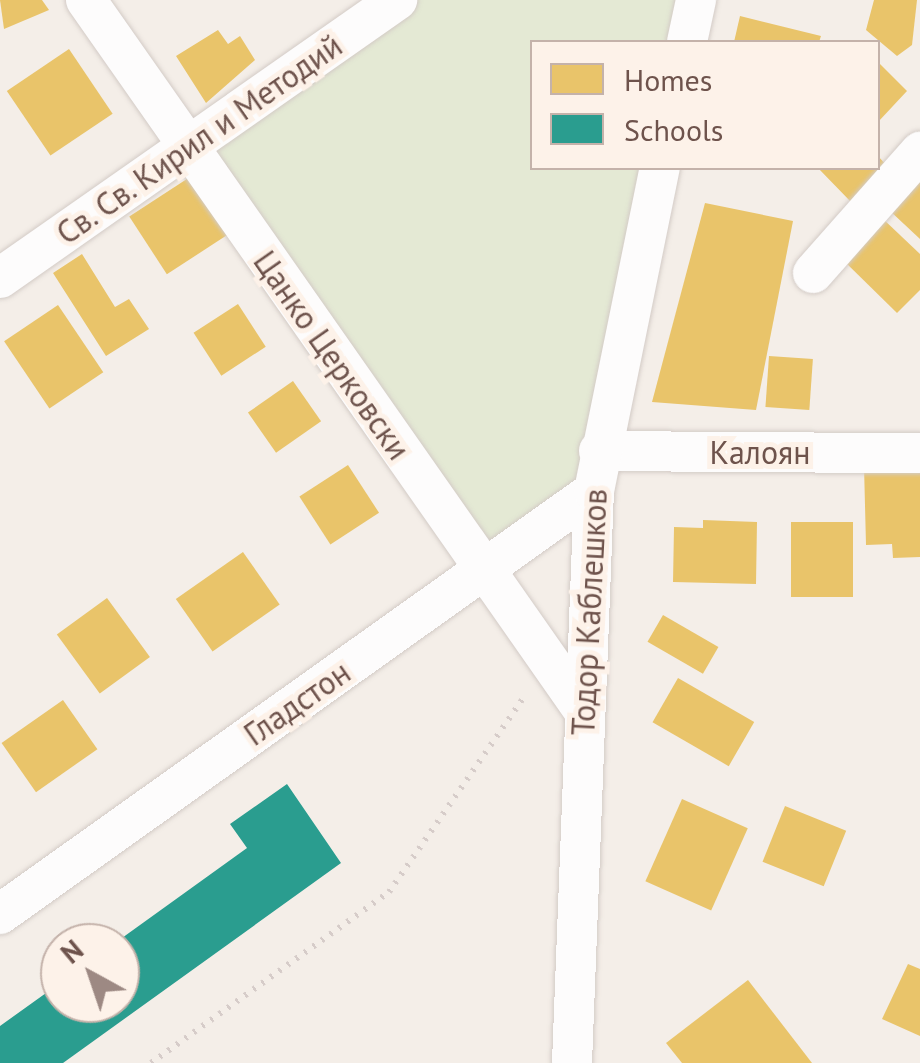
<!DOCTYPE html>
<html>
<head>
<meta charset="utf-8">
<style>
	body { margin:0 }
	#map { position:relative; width:920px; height:1063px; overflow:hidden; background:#f4eee8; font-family:"PT Sans",sans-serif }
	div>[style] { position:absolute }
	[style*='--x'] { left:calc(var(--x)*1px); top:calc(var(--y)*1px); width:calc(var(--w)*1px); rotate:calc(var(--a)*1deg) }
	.green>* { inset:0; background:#e4e9d4 }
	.homes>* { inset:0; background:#e9c46a; transform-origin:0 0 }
	.schools>* { inset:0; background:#2a9d8f }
	.path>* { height:6px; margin-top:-3px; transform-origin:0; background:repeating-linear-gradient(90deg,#d6ccc9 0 2.5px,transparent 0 10.5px) }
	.roads { filter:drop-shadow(0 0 2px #d3cbc6) drop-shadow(0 0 2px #d3cbc6) }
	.minor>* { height:40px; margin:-20px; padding:0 20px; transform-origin:20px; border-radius:20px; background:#fdfcfc }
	span { translate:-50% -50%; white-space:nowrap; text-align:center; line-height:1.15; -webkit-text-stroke:10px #fdf2e9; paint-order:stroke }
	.street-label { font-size:32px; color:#6e534c }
	.legend { position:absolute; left:530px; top:40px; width:350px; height:130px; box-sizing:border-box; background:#fdf2e9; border:2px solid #c4b2aa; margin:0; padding:12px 18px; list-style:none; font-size:30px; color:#6e534c }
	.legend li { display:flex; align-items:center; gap:20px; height:50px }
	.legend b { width:50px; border:2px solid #c4b2aa }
	.north { position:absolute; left:40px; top:923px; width:100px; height:100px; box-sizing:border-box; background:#fdf2e9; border:2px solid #c4b2aa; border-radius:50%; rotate:320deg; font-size:28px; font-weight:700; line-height:40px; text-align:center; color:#6e534c }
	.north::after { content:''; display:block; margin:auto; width:35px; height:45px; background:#9d8983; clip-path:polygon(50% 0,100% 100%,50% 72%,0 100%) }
</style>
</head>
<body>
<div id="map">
	<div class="green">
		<i style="clip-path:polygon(397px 0,696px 0,687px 42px,532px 42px,532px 168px,660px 168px,594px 491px,482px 571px,188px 148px)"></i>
	</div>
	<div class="homes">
		<i style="clip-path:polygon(0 0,42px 0,49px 10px,4px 29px)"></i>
		<i style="clip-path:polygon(874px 0,917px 0,912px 45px,897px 56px,866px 30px)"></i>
		<i style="clip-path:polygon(740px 16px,821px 36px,819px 42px,734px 42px)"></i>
		<i style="clip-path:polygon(218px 30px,228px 44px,240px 36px,255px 60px,206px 103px,176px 56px)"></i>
		<i style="left:69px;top:49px;width:78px;height:75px;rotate:56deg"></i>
		<i style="clip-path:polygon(878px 62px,907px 91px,878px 122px)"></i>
		<i style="clip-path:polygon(878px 156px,887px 166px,851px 202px,818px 168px,878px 168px)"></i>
		<i style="left:193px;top:175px;width:69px;height:76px;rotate:57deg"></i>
		<i style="clip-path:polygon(920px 178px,920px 239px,889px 210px)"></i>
		<i style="clip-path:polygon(705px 203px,793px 221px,756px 410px,652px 402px)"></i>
		<i style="clip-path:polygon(881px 217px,920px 254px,920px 290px,897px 313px,842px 259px)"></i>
		<i style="clip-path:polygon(82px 254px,115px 307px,129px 299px,149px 329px,106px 356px,53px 273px)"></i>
		<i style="left:238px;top:304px;width:51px;height:53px;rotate:57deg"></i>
		<i style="left:58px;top:305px;width:81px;height:65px;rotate:56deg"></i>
		<i style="left:769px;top:356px;width:44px;height:51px;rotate:4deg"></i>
		<i style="left:293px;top:381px;width:49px;height:55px;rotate:55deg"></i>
		<i style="clip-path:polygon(920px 464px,920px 557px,893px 558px,892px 544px,866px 545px,864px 466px)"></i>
		<i style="left:348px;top:465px;width:57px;height:58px;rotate:57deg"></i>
		<i style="clip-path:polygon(703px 520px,757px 522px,756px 584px,673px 582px,674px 527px,703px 528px)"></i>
		<i style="left:791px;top:522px;width:62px;height:75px"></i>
		<i style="left:243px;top:552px;width:64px;height:82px;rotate:55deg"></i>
		<i style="left:107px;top:598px;width:73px;height:62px;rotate:54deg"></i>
		<i style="left:663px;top:615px;width:64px;height:31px;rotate:30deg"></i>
		<i style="left:678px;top:678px;width:88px;height:51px;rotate:30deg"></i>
		<i style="left:63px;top:700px;width:60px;height:75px;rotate:55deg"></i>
		<i style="left:682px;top:799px;width:72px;height:90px;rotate:24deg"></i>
		<i style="left:785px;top:806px;width:66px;height:60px;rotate:22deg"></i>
		<i style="clip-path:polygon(908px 964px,920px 969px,920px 1036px,882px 1019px)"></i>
		<i style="clip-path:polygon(748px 980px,812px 1063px,682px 1063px,666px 1043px)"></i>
	</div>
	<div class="schools">
		<i style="clip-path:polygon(287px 784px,341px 863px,63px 1063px,0 1063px,0 1026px,60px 983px,60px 1003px,120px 1003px,115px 943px,247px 848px,230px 824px)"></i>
	</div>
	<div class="path">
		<i style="--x:151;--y:1063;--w:293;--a:-35.7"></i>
		<i style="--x:389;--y:892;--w:241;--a:-55.3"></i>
	</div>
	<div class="roads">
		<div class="minor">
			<i style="--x:86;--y:0;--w:864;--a:54.99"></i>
			<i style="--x:687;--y:42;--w:43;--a:-77.9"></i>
			<i style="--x:813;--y:273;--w:162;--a:-48.5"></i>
			<i style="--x:0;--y:278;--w:485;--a:-35"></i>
			<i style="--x:599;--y:451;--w:321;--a:0.4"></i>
			<i style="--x:0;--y:914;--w:729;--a:-35.46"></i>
			<i style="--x:572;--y:1063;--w:572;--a:-87.8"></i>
			<i style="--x:594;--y:491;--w:330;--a:-78.5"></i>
		</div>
	</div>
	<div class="street-label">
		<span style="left:199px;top:139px;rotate:-35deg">Св. Св. Кирил и Методий</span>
		<span style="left:332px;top:355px;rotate:55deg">Цанко Церковски</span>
		<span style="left:760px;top:452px">Калоян</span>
		<span style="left:589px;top:612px;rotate:-87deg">Тодор Каблешков</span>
		<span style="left:297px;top:703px;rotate:-35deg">Гладстон</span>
	</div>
	<ul class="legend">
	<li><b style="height:28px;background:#e9c46a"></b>Homes</li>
	<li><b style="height:28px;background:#2a9d8f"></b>Schools</li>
	</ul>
	<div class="north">N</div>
</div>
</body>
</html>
